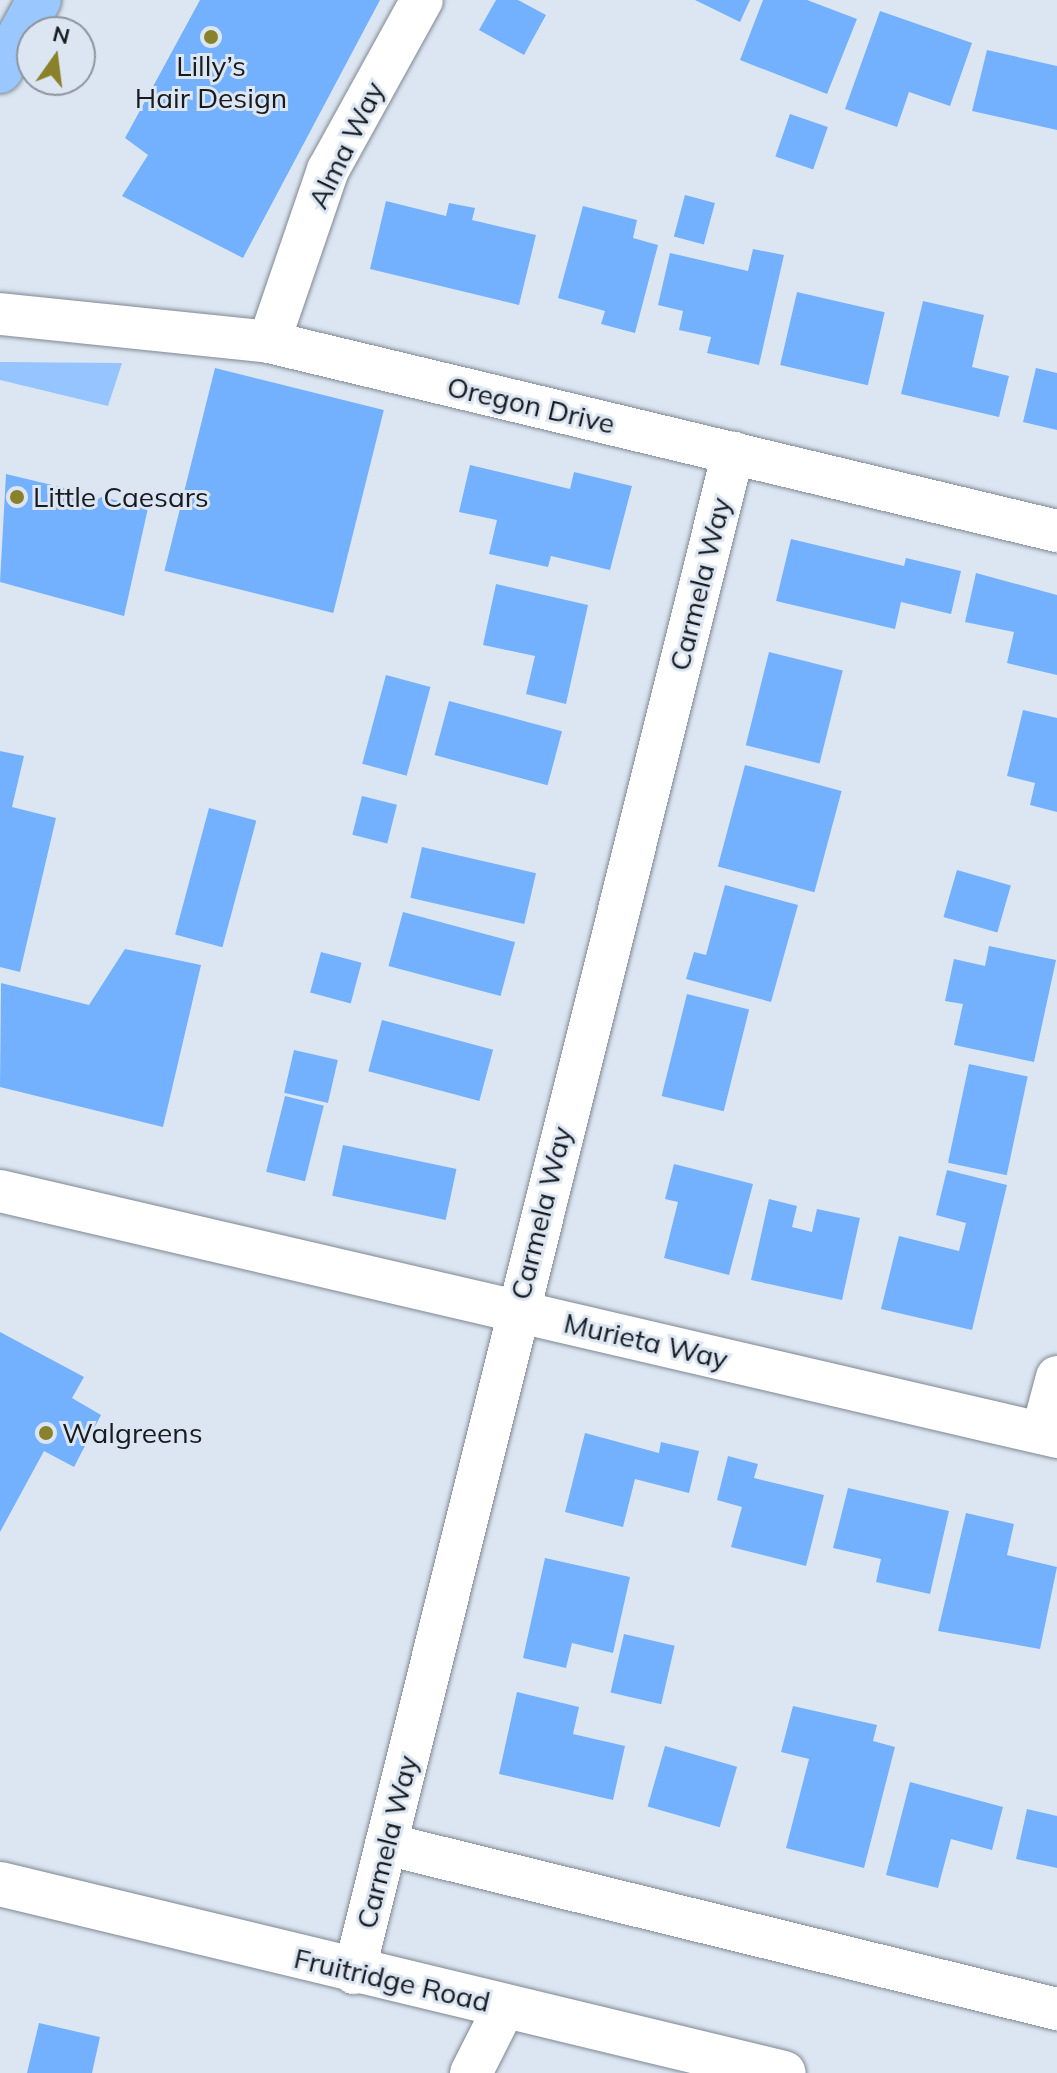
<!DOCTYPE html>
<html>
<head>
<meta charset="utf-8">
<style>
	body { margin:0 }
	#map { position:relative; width:1057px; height:2073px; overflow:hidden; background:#dce6f2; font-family:Mulish,sans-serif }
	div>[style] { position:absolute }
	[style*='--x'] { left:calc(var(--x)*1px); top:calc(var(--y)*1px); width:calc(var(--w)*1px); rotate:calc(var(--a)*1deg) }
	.green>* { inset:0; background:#95c4fe }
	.building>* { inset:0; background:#73b1fe; transform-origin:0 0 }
	.roads { filter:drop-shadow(0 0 2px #7f8893) drop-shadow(0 0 2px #7f8893) }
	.street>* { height:42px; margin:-21px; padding:0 21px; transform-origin:21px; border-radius:21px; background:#fff }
	.secondary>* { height:44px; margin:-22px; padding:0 22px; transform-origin:22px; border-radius:22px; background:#fff }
	.primary>* { height:44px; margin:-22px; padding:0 22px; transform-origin:22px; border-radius:22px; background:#9ac7fd }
	.dots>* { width:22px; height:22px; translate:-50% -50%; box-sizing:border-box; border:4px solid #dce6f2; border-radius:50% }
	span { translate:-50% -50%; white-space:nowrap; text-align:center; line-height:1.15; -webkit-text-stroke:6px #dce6f2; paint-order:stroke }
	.poi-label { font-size:28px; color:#171b1f }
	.left { translate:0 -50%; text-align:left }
	.street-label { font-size:28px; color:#171b1f }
	.north { position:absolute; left:16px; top:16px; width:80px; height:80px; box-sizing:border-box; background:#dce6f2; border:2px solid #8d959e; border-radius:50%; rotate:14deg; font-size:22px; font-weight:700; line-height:32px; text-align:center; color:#171b1f }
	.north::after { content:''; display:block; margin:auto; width:28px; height:36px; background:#8a822a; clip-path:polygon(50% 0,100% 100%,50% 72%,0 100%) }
</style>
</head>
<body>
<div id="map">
	<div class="green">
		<i style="clip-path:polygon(0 362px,122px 363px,108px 406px,0 380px)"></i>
	</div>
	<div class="building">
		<i style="clip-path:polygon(200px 0,380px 0,243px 258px,122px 196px,148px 155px,125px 138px)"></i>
		<i style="clip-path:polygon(496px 0,518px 0,546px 15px,524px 55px,479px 30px)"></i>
		<i style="clip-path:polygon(695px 0,750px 0,740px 22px)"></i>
		<i style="clip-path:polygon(763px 0,807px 0,857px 19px,827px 94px,740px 60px)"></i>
		<i style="clip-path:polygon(880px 11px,972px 43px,950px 106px,909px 92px,897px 127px,845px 109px)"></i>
		<i style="clip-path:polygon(987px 50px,1057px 66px,1057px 130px,972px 111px)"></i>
		<i style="left:790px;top:114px;width:40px;height:45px;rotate:19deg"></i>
		<i style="left:685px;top:195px;width:31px;height:43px;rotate:15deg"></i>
		<i style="clip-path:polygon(386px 201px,446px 216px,449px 203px,475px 208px,472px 220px,536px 235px,519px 305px,370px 269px)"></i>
		<i style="clip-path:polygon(583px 206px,637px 220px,633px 238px,658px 245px,635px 333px,601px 324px,605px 311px,558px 298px)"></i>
		<i style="clip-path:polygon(753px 249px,784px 255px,759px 365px,707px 353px,711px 337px,679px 330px,683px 311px,658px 305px,670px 253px,748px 271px)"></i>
		<i style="left:797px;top:292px;width:90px;height:75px;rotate:13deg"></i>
		<i style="clip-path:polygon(923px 301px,984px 315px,972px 367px,1009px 376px,999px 417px,901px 394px)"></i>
		<i style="left:215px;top:368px;width:174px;height:209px;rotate:14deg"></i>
		<i style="clip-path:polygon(1036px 368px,1057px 373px,1057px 430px,1023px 422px)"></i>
		<i style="clip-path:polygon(470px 465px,570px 489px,574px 472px,632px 486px,610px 570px,551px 556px,548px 567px,489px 554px,497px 520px,459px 512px)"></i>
		<i style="clip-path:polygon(6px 474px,148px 508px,124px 616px,0 582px)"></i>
		<i style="clip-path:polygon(791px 539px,904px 566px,906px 558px,961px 571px,951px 614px,901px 602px,895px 629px,776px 601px)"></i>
		<i style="clip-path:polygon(976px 573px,1057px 595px,1057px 675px,1007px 663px,1014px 632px,965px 622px)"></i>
		<i style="clip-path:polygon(496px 584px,588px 605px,566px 704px,526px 694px,535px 656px,483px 645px)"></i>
		<i style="left:769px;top:652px;width:76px;height:96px;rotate:14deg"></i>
		<i style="left:386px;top:675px;width:46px;height:92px;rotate:15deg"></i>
		<i style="left:449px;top:701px;width:117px;height:56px;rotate:15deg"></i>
		<i style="clip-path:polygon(1023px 710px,1057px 718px,1057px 812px,1030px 805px,1035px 783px,1007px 776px)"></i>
		<i style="clip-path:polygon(0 751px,24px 756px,12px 807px,56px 818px,20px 972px,0 967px)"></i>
		<i style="left:745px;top:765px;width:100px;height:105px;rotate:15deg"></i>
		<i style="left:362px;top:796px;width:36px;height:40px;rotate:14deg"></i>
		<i style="left:209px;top:808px;width:49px;height:131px;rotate:15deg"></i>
		<i style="left:422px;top:847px;width:117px;height:52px;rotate:13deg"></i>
		<i style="left:957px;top:870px;width:56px;height:49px;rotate:16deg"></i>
		<i style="clip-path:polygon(725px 885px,798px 905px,771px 1002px,686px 979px,694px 952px,706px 955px)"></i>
		<i style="left:403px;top:912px;width:116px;height:56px;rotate:15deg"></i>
		<i style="clip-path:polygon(989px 946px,1056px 960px,1034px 1062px,954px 1045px,963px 1004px,945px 1001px,954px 959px,985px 966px)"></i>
		<i style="clip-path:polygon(125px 949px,201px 965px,163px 1127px,0 1087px,1px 983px,89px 1005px)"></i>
		<i style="left:321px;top:952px;width:42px;height:42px;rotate:15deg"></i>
		<i style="left:687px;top:994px;width:64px;height:105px;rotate:14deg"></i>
		<i style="left:382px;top:1020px;width:115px;height:53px;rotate:15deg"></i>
		<i style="left:294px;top:1050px;width:45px;height:44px;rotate:13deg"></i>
		<i style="left:969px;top:1064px;width:60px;height:101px;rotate:12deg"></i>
		<i style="left:285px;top:1096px;width:40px;height:78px;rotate:14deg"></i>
		<i style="left:343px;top:1145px;width:116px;height:52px;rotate:12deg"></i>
		<i style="clip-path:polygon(674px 1164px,753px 1184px,729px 1275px,664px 1258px,678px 1202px,665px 1199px)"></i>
		<i style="clip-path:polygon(947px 1170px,1007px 1185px,972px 1330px,881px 1309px,899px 1236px,959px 1251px,966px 1223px,936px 1215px)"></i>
		<i style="clip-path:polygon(769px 1199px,797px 1206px,792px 1227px,812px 1232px,817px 1209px,860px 1218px,842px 1300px,751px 1280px)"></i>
		<i style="clip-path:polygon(0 1332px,84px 1377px,72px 1398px,101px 1415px,74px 1467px,44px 1451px,0 1532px)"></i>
		<i style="clip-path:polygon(585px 1433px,659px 1453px,661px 1442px,699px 1451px,689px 1493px,635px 1479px,623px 1527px,565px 1512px)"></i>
		<i style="clip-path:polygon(728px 1456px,758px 1464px,754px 1478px,824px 1495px,806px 1566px,731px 1547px,742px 1507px,717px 1500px)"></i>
		<i style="clip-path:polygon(848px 1488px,949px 1511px,930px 1594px,876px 1582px,881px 1559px,833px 1548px)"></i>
		<i style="clip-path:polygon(966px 1513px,1014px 1524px,1007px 1555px,1057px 1567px,1040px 1649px,938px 1631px)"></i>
		<i style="clip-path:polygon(545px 1558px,630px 1577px,613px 1653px,572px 1643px,566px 1668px,523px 1658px)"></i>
		<i style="left:624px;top:1634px;width:52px;height:60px;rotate:13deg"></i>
		<i style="clip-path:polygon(517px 1692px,579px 1707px,573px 1734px,625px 1746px,613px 1800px,499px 1774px)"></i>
		<i style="clip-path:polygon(793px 1706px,877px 1725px,873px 1741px,895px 1747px,864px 1868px,786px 1848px,809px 1759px,781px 1752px)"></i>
		<i style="left:665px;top:1746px;width:75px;height:63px;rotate:16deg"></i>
		<i style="clip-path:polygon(910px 1782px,1003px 1807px,992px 1850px,951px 1839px,938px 1888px,886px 1875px)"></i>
		<i style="clip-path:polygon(1027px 1809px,1057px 1816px,1057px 1868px,1016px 1859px)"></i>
		<i style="clip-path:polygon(39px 2023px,100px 2037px,92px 2073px,27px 2073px)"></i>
	</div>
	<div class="roads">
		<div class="street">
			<i style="--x:0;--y:314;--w:270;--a:5.9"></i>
			<i style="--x:269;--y:342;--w:810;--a:13.49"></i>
			<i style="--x:269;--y:342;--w:182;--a:-71.1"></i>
			<i style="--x:328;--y:170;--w:194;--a:-61.1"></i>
			<i style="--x:0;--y:1191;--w:1085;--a:13.1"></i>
			<i style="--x:1042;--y:1433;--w:58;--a:-75"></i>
			<i style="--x:386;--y:1844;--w:691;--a:13.82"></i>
			<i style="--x:354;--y:1973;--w:1567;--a:-76"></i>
			<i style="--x:471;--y:2073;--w:75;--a:-63.1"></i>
		</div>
		<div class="secondary">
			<i style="--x:0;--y:1884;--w:806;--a:13.55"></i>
		</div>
		<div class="primary">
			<i style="--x:0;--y:71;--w:81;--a:-61.2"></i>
		</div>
	</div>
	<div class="dots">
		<i style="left:211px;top:37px;background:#8a822a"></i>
		<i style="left:17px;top:497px;background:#8a822a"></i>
		<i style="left:46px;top:1433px;background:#8a822a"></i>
	</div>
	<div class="poi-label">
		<span style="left:211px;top:82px">Lilly’s<br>Hair Design</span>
		<span class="left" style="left:33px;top:497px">Little Caesars</span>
		<span class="left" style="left:62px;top:1433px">Walgreens</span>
	</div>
	<div class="street-label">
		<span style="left:346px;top:145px;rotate:-64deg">Alma Way</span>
		<span style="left:531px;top:405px;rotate:13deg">Oregon Drive</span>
		<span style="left:700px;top:584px;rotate:-76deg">Carmela Way</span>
		<span style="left:541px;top:1213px;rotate:-76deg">Carmela Way</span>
		<span style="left:646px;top:1341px;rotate:13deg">Murieta Way</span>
		<span style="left:387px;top:1842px;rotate:-76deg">Carmela Way</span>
		<span style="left:392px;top:1980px;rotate:13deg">Fruitridge Road</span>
	</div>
	<div class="north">N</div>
</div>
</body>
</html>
